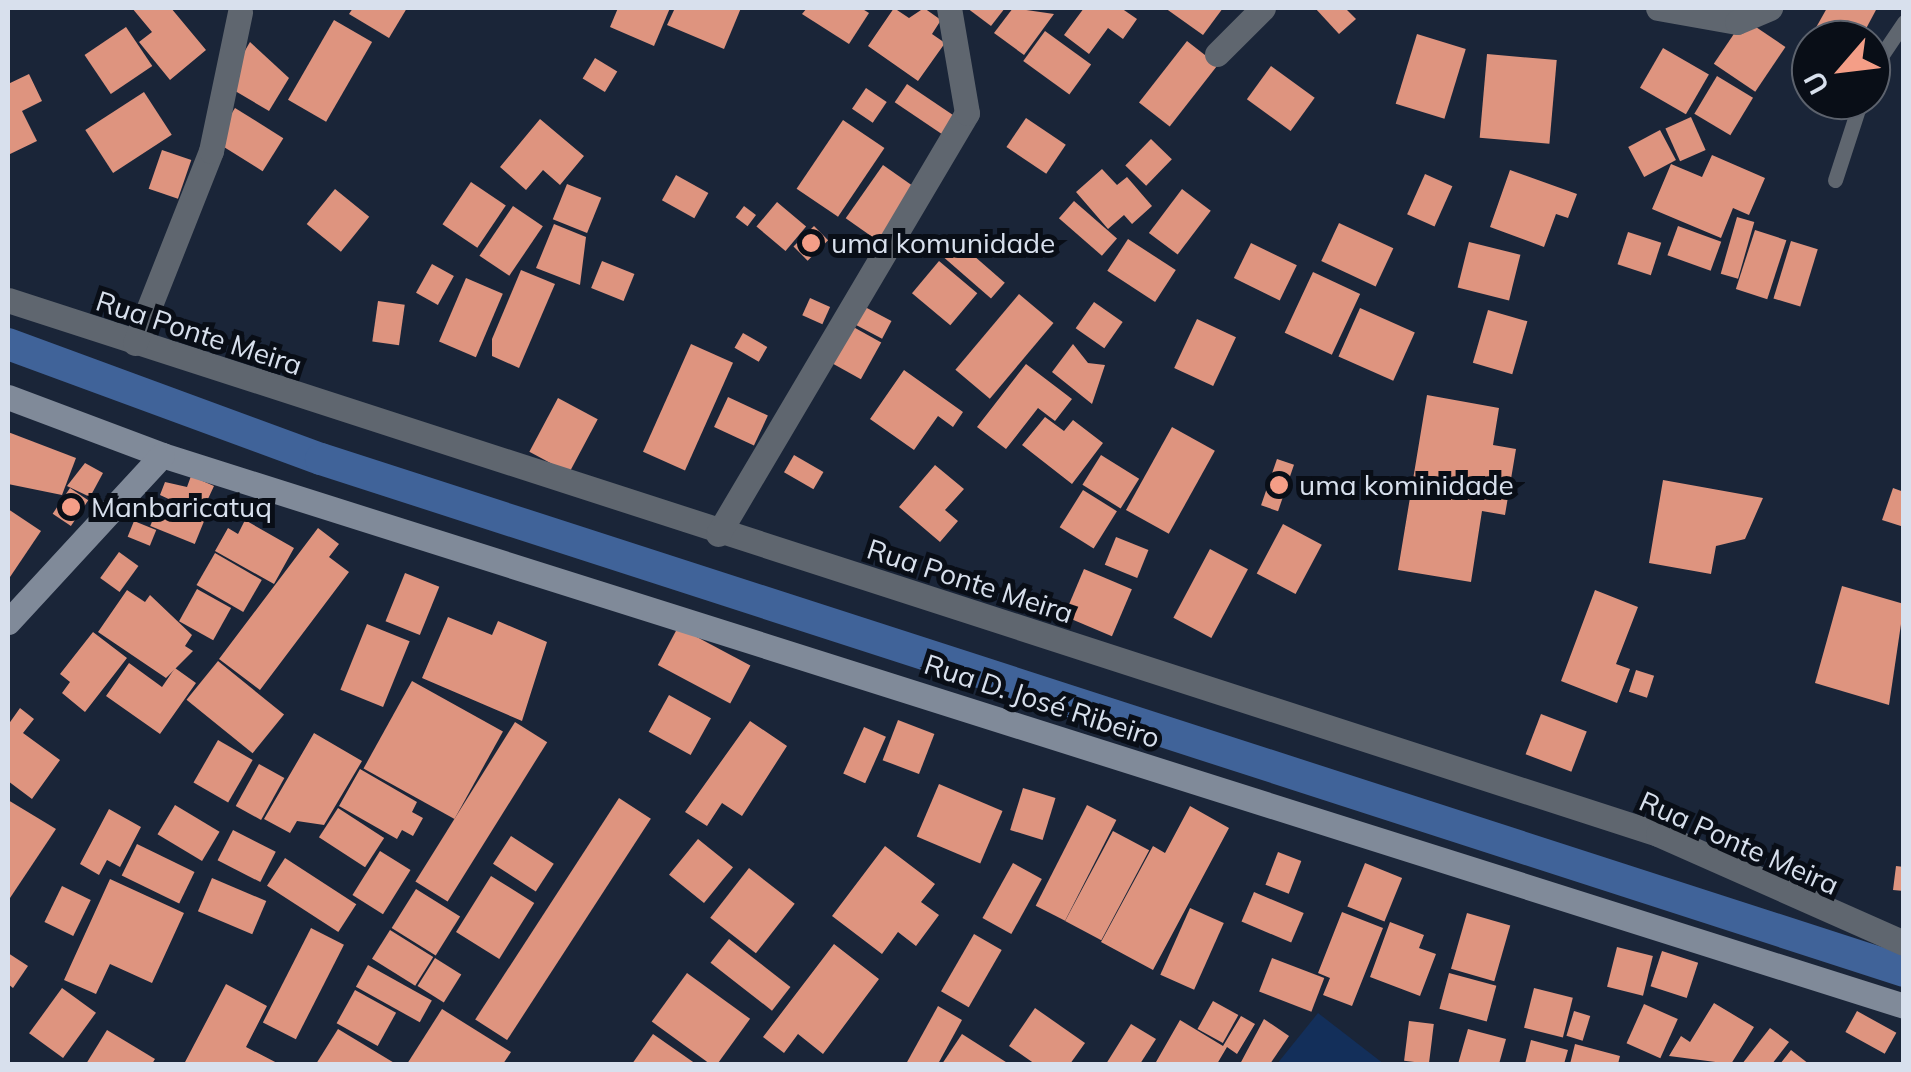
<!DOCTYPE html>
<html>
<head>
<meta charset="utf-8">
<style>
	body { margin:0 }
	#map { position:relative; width:1911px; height:1072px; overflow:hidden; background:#1a2538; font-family:Mulish,sans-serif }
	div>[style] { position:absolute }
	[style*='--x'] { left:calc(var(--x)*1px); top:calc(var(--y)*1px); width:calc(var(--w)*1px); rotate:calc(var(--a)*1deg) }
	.green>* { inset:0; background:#132f5a }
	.canal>* { height:32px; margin:-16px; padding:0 16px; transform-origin:16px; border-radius:16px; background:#406399 }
	.building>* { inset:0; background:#de947f; transform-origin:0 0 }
	.lane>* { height:15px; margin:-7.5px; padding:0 7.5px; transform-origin:7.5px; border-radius:7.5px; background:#5f666f }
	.street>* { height:25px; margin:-12.5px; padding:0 12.5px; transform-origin:12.5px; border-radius:12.5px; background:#5f666f }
	.secondary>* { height:25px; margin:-12.5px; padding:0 12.5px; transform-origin:12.5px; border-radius:12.5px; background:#808a99 }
	.dots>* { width:28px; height:28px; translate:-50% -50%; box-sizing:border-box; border:5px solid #090e17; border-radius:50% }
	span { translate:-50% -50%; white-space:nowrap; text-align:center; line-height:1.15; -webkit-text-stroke:10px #090e17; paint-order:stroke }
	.poi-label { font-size:28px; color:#d8e0ed }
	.left { translate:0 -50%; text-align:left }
	.street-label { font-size:28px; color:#d8e0ed }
	.frame { position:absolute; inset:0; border:10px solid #d8e0ed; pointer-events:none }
	.north { position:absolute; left:1791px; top:20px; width:100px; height:100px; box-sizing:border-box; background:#090e17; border:2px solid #5c626d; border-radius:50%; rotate:242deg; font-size:28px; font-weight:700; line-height:40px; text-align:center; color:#d8e0ed }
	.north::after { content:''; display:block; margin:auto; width:35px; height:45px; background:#f49e87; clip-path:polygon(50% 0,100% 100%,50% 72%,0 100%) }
</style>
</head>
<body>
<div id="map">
	<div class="green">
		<i style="clip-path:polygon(1318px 1013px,1384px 1064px,1277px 1064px)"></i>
	</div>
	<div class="canal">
		<i style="--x:8;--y:344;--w:333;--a:20.2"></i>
		<i style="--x:321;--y:459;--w:1664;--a:17.92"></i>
	</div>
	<div class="building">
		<i style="clip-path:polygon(132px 8px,171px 8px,206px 50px,170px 80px,139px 42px,152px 32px)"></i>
		<i style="clip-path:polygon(353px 8px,407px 8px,389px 38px,349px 14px)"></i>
		<i style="clip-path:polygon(618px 8px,670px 8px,654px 46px,610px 27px)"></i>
		<i style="clip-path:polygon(675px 8px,741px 8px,724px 49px,667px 25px)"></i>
		<i style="clip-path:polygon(807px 8px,861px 8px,869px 13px,849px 44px,802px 14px)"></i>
		<i style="clip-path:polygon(894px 8px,909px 18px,924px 8px,941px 20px,932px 34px,945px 43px,918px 81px,868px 46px)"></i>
		<i style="clip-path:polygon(967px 8px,1005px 8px,991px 26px)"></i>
		<i style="clip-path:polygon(1013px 8px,1054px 14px,1024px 55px,994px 33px)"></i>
		<i style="clip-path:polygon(1084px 8px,1121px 8px,1137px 19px,1123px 39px,1108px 28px,1089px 54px,1064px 35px)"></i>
		<i style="clip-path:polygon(1165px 8px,1223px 8px,1203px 35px)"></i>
		<i style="clip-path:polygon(1315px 8px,1345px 8px,1356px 19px,1339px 34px)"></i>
		<i style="clip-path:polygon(1827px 8px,1877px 8px,1860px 40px,1809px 40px)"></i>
		<i style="left:1744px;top:19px;width:50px;height:54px;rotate:34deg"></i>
		<i style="left:334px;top:20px;width:44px;height:92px;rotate:30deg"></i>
		<i style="left:126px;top:27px;width:47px;height:50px;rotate:56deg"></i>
		<i style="left:1045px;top:31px;width:57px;height:37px;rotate:36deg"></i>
		<i style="left:1417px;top:34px;width:51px;height:73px;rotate:17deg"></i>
		<i style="left:1187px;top:41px;width:39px;height:78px;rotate:38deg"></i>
		<i style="clip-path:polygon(250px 42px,289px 78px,269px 111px,225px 85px)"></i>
		<i style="left:1663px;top:48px;width:53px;height:46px;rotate:30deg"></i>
		<i style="left:1487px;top:54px;width:70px;height:84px;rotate:5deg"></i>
		<i style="left:595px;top:58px;width:26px;height:24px;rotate:31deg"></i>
		<i style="left:1271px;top:66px;width:54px;height:41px;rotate:36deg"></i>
		<i style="clip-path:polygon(29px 74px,42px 101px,22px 111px,37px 141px,8px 155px,8px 84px)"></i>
		<i style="left:1717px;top:76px;width:42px;height:44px;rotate:31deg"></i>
		<i style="left:907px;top:84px;width:59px;height:22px;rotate:34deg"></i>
		<i style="left:866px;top:88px;width:25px;height:25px;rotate:34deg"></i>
		<i style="left:144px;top:92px;width:51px;height:70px;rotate:57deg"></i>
		<i style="left:235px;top:108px;width:57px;height:39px;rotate:32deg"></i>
		<i style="left:1691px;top:117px;width:36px;height:28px;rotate:66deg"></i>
		<i style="left:1026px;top:118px;width:48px;height:35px;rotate:34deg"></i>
		<i style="clip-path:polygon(540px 119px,584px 156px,560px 185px,543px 170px,526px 190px,500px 167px)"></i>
		<i style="left:843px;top:120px;width:50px;height:83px;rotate:34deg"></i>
		<i style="left:1660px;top:130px;width:34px;height:36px;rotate:62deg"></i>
		<i style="left:1151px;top:139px;width:29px;height:37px;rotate:44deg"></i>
		<i style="left:162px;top:150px;width:31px;height:41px;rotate:19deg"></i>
		<i style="clip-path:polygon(1712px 155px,1765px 178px,1749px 215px,1733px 208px,1721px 238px,1652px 209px,1671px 164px,1702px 177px)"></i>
		<i style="left:883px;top:165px;width:40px;height:65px;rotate:35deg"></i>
		<i style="clip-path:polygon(1102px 169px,1117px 185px,1127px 177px,1152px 206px,1132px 224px,1124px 215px,1108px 229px,1076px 192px)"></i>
		<i style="clip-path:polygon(1510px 170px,1577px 194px,1568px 218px,1556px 214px,1544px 247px,1490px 227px)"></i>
		<i style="left:1425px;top:174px;width:30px;height:44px;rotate:24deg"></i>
		<i style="left:676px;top:175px;width:37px;height:29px;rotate:29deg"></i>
		<i style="left:471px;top:182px;width:42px;height:51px;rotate:34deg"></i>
		<i style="left:567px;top:184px;width:37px;height:38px;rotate:22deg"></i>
		<i style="left:335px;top:189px;width:44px;height:45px;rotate:39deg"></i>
		<i style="left:1182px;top:189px;width:36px;height:55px;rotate:37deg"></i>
		<i style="left:1074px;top:201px;width:57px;height:23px;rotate:41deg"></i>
		<i style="left:777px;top:202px;width:38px;height:32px;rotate:40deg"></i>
		<i style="left:513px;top:206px;width:36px;height:60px;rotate:34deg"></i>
		<i style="left:744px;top:206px;width:15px;height:14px;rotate:37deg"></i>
		<i style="left:1737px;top:217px;width:18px;height:59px;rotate:16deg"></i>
		<i style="left:1339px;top:223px;width:60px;height:42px;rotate:25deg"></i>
		<i style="clip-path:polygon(554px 224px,586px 237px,580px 285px,536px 268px)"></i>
		<i style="left:814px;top:226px;width:20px;height:29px;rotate:45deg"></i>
		<i style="left:1678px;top:226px;width:46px;height:31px;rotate:20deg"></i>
		<i style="left:1755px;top:230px;width:33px;height:62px;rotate:18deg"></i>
		<i style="left:1628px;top:232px;width:35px;height:34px;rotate:18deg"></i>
		<i style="left:1128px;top:239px;width:57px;height:38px;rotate:33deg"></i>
		<i style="left:1791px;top:241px;width:28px;height:60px;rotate:17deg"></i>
		<i style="left:958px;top:242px;width:62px;height:21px;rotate:41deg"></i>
		<i style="left:1469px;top:242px;width:53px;height:47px;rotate:14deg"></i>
		<i style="left:1251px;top:243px;width:51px;height:39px;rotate:26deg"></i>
		<i style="left:602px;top:261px;width:35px;height:29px;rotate:22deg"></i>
		<i style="left:939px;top:261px;width:50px;height:42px;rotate:40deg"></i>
		<i style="left:432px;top:264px;width:25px;height:33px;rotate:29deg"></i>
		<i style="clip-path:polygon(521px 270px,555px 284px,519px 368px,492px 356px,492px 339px)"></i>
		<i style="left:1313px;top:272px;width:52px;height:67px;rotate:25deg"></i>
		<i style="left:466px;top:278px;width:40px;height:69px;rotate:23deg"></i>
		<i style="left:1019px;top:294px;width:45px;height:99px;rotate:40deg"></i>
		<i style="left:810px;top:298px;width:22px;height:19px;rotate:24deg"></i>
		<i style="left:378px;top:301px;width:27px;height:41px;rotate:8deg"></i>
		<i style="left:1094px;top:302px;width:35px;height:32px;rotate:35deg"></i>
		<i style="left:865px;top:307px;width:30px;height:20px;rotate:28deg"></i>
		<i style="left:1360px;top:308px;width:60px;height:53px;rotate:24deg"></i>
		<i style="left:1488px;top:310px;width:41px;height:55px;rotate:16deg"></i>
		<i style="left:1197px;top:319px;width:43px;height:54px;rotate:25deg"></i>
		<i style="left:848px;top:324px;width:38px;height:42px;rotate:29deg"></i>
		<i style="left:743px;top:333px;width:28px;height:17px;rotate:30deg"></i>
		<i style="left:691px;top:344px;width:46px;height:118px;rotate:24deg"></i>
		<i style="clip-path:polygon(1073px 344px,1088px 363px,1105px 365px,1092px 404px,1052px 372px)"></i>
		<i style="clip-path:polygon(1026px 364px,1072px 399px,1055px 421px,1038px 408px,1006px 449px,977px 427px)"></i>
		<i style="clip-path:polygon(904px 370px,963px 412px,953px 427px,938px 416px,914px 450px,870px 419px)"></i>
		<i style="clip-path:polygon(1427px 395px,1499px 408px,1493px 445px,1516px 449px,1505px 515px,1482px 511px,1471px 582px,1398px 570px)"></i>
		<i style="left:728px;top:397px;width:44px;height:33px;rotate:25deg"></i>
		<i style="left:558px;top:398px;width:45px;height:61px;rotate:28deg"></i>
		<i style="clip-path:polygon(1045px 417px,1064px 431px,1073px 420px,1103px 443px,1072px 484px,1022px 445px)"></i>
		<i style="left:1172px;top:427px;width:49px;height:95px;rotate:29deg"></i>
		<i style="clip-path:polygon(8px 432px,76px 458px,62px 495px,8px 484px)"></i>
		<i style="left:794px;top:455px;width:34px;height:20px;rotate:30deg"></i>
		<i style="left:1101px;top:455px;width:45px;height:35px;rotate:32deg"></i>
		<i style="left:1277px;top:459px;width:18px;height:49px;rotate:19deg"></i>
		<i style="clip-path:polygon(85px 463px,103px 473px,90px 497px,67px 486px)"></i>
		<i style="clip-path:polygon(935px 465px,964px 489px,945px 510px,958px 521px,940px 542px,899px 507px)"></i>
		<i style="clip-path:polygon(191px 476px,214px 486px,201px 514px,160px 495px,165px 482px,187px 487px)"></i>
		<i style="clip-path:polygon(1663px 480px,1763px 498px,1745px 539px,1716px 546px,1711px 574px,1649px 563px)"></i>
		<i style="left:70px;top:488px;width:22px;height:31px;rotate:34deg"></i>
		<i style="clip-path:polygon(1893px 488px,1904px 492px,1904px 527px,1882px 520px)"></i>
		<i style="left:1083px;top:490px;width:40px;height:44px;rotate:32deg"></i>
		<i style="left:160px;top:502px;width:48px;height:26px;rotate:22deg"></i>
		<i style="clip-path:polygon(8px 509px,41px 531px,8px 580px)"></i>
		<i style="clip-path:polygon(245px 520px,294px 548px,274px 584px,215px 551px,228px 528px,238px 534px)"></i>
		<i style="left:134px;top:521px;width:24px;height:17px;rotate:22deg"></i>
		<i style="left:1283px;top:524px;width:44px;height:56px;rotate:28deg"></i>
		<i style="clip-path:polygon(318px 528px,339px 544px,329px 557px,349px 572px,260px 690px,219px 659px)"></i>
		<i style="left:1116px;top:537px;width:35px;height:30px;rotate:22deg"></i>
		<i style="left:1210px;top:549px;width:43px;height:78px;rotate:28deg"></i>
		<i style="left:119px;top:552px;width:24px;height:32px;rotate:36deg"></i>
		<i style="left:215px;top:553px;width:54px;height:37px;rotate:30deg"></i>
		<i style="left:1084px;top:569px;width:52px;height:51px;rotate:23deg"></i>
		<i style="left:405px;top:573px;width:37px;height:52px;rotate:22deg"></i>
		<i style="clip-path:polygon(1842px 586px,1904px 604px,1889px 705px,1815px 683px)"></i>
		<i style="left:197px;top:589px;width:39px;height:37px;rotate:29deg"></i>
		<i style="clip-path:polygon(127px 590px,145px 602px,150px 595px,192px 635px,185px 646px,193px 651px,166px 678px,98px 632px)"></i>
		<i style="clip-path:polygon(1595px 590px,1638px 607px,1616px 664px,1630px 669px,1617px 703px,1561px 681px)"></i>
		<i style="clip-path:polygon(448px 617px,492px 635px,498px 621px,547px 642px,522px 721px,422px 678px)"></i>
		<i style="left:367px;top:624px;width:46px;height:71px;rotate:22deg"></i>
		<i style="left:678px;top:627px;width:82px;height:43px;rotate:28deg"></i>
		<i style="clip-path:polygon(93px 632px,127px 658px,85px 712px,62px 693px,70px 682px,60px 674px)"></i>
		<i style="left:218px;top:661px;width:85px;height:50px;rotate:39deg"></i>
		<i style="clip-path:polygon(129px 663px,162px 687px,175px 668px,196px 683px,160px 734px,106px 696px)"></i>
		<i style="left:1636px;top:670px;width:19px;height:23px;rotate:18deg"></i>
		<i style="left:412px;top:681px;width:104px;height:100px;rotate:29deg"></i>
		<i style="left:669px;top:695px;width:48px;height:42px;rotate:29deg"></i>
		<i style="clip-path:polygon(20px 708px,34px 719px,23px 733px,60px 760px,32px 799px,8px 781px,8px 725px)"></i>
		<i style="left:1541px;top:714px;width:49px;height:43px;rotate:21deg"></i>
		<i style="left:898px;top:720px;width:39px;height:43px;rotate:21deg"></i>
		<i style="clip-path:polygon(750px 721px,787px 746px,742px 816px,722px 803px,707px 826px,685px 812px)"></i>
		<i style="left:515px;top:722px;width:38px;height:188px;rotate:32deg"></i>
		<i style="left:864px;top:727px;width:24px;height:51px;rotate:24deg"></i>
		<i style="clip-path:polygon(314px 733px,362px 761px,324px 825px,297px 821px,290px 833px,264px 819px)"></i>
		<i style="left:218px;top:740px;width:40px;height:49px;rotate:30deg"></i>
		<i style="left:259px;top:764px;width:29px;height:48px;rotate:29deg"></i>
		<i style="clip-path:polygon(360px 769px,417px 802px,412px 812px,423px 818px,413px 836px,402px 830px,397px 839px,339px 806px)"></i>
		<i style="left:939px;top:784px;width:69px;height:57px;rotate:23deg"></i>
		<i style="left:1023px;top:788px;width:34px;height:44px;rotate:17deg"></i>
		<i style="left:619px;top:798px;width:38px;height:264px;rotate:33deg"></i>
		<i style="clip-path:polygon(8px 800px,56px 829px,8px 901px)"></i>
		<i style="left:175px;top:805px;width:52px;height:34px;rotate:31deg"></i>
		<i style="left:1087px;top:805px;width:33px;height:113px;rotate:27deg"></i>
		<i style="clip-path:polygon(1190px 806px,1229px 828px,1153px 970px,1101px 942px,1153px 846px,1165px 853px)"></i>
		<i style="left:338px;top:808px;width:55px;height:35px;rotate:33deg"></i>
		<i style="clip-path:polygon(109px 809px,141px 827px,120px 867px,107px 860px,99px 875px,80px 864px)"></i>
		<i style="left:233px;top:830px;width:48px;height:34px;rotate:27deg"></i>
		<i style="left:1113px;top:831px;width:41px;height:102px;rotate:28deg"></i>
		<i style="left:511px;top:836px;width:51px;height:33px;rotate:33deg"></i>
		<i style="left:698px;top:839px;width:45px;height:46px;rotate:39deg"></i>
		<i style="left:137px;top:844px;width:64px;height:35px;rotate:26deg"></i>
		<i style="clip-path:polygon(885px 846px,935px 884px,921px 902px,939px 915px,916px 946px,898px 932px,882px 954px,832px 916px)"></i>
		<i style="left:380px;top:851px;width:36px;height:52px;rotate:32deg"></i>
		<i style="left:1278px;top:852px;width:25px;height:35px;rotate:21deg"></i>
		<i style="left:285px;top:858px;width:85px;height:33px;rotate:33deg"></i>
		<i style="left:1013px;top:863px;width:33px;height:63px;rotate:29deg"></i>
		<i style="left:1365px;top:863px;width:40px;height:47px;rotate:22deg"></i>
		<i style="clip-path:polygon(1896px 866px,1904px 867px,1904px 891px,1893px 890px)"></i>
		<i style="left:749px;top:868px;width:58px;height:63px;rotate:38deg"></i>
		<i style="left:491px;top:876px;width:51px;height:66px;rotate:32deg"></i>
		<i style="left:212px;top:878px;width:59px;height:36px;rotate:23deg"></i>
		<i style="clip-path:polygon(110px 879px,184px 913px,152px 983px,110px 964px,96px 994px,64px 980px)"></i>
		<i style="left:62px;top:886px;width:32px;height:40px;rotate:26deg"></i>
		<i style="left:416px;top:889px;width:52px;height:46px;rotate:32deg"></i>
		<i style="left:1254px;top:892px;width:54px;height:32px;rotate:23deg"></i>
		<i style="left:1190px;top:908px;width:37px;height:73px;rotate:24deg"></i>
		<i style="clip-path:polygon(1342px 912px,1383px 928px,1352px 1006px,1323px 995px,1330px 978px,1318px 973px)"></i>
		<i style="left:1467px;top:913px;width:45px;height:58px;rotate:16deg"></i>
		<i style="clip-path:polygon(1390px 922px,1424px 935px,1419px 948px,1436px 954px,1420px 996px,1370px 977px)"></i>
		<i style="left:311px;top:928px;width:37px;height:106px;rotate:27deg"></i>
		<i style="left:390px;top:930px;width:51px;height:34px;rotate:32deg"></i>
		<i style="left:974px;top:934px;width:32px;height:66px;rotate:30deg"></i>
		<i style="left:729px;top:939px;width:78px;height:30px;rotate:38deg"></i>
		<i style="clip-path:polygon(834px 944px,879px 979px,823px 1054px,798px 1034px,784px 1053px,763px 1037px)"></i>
		<i style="left:1617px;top:947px;width:37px;height:41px;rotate:14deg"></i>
		<i style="left:1662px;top:951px;width:38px;height:37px;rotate:18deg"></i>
		<i style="clip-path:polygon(8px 953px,28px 966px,13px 988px,8px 984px)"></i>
		<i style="left:435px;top:958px;width:31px;height:33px;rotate:32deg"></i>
		<i style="left:1272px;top:958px;width:56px;height:36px;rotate:21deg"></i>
		<i style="left:368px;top:965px;width:73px;height:25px;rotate:29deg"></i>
		<i style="left:687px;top:973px;width:78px;height:60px;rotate:36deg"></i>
		<i style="left:1449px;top:973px;width:49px;height:37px;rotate:15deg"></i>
		<i style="clip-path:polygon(226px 984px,267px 1006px,246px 1047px,279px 1064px,184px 1064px)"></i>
		<i style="left:62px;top:988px;width:42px;height:56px;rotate:36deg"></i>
		<i style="left:1534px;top:988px;width:40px;height:41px;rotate:14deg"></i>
		<i style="left:355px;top:990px;width:47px;height:38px;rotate:29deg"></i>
		<i style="left:1213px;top:1001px;width:29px;height:32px;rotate:29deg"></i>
		<i style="clip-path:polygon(1714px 1003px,1754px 1027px,1731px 1064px,1669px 1056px,1681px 1036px,1690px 1042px)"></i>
		<i style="left:1644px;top:1004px;width:37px;height:43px;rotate:24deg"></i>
		<i style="clip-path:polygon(938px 1006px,962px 1020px,938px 1064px,906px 1064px)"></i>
		<i style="clip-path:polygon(1035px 1008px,1085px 1043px,1070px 1064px,1035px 1064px,1009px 1046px)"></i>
		<i style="clip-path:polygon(442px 1009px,511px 1052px,503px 1064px,407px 1064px)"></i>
		<i style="left:1574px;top:1011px;width:17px;height:26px;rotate:17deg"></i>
		<i style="left:1857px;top:1011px;width:45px;height:24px;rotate:29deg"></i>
		<i style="clip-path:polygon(1241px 1016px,1255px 1024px,1237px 1054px,1227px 1047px,1217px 1064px,1156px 1062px,1180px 1020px,1223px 1046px)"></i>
		<i style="clip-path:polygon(1264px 1019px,1289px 1036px,1270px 1064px,1240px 1064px)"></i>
		<i style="left:1409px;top:1021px;width:25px;height:40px;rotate:7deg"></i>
		<i style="clip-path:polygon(1131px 1024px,1156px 1039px,1140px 1064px,1106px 1064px)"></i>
		<i style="clip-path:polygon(1770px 1028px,1789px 1042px,1772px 1064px,1742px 1064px)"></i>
		<i style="clip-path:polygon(338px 1029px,396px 1064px,316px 1064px)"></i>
		<i style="clip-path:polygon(1468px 1029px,1506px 1039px,1499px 1064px,1458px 1064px)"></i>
		<i style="clip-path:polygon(107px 1030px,155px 1059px,152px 1064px,86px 1064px)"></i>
		<i style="clip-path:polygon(653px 1034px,696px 1064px,632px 1064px)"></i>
		<i style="clip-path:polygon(962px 1034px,1009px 1064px,942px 1064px)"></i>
		<i style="clip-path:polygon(1531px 1040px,1568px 1050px,1564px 1064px,1525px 1064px)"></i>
		<i style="clip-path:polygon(1575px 1044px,1620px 1056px,1618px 1064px,1570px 1064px)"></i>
		<i style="clip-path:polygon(1791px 1050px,1809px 1064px,1780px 1064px)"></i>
	</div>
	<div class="lane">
		<i style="--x:1871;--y:71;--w:59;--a:-56"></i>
		<i style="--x:1835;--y:180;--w:84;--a:-72"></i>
	</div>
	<div class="street">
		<i style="--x:1658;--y:8;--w:80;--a:10"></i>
		<i style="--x:1737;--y:22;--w:36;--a:-23"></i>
		<i style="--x:1217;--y:54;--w:65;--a:-45"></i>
		<i style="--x:8;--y:300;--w:1734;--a:17.93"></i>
		<i style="--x:1658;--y:834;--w:269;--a:23.9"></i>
		<i style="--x:135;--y:343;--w:206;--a:-68.4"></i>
		<i style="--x:211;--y:151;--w:142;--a:-78.2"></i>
		<i style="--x:718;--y:534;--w:489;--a:-59.4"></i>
		<i style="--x:967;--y:113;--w:107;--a:-99.7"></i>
	</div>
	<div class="secondary">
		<i style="--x:8;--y:397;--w:165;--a:20.6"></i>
		<i style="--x:162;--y:455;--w:1827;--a:17.55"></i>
		<i style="--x:8;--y:622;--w:227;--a:-47.3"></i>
	</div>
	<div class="dots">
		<i style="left:811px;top:243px;background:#f49e87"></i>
		<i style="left:1279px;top:485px;background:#f49e87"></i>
		<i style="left:71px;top:507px;background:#f49e87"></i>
	</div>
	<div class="poi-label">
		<span class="left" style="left:831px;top:243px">uma komunidade</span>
		<span class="left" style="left:1299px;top:485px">uma kominidade</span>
		<span class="left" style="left:91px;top:507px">Manbaricatuq</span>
	</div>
	<div class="street-label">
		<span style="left:199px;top:333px;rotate:18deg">Rua Ponte Meira</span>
		<span style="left:970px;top:581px;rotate:18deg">Rua Ponte Meira</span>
		<span style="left:1042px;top:701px;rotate:18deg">Rua D. José Ribeiro</span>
		<span style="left:1739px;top:843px;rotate:24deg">Rua Ponte Meira</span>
	</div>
	<div class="frame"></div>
	<div class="north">U</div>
</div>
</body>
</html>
